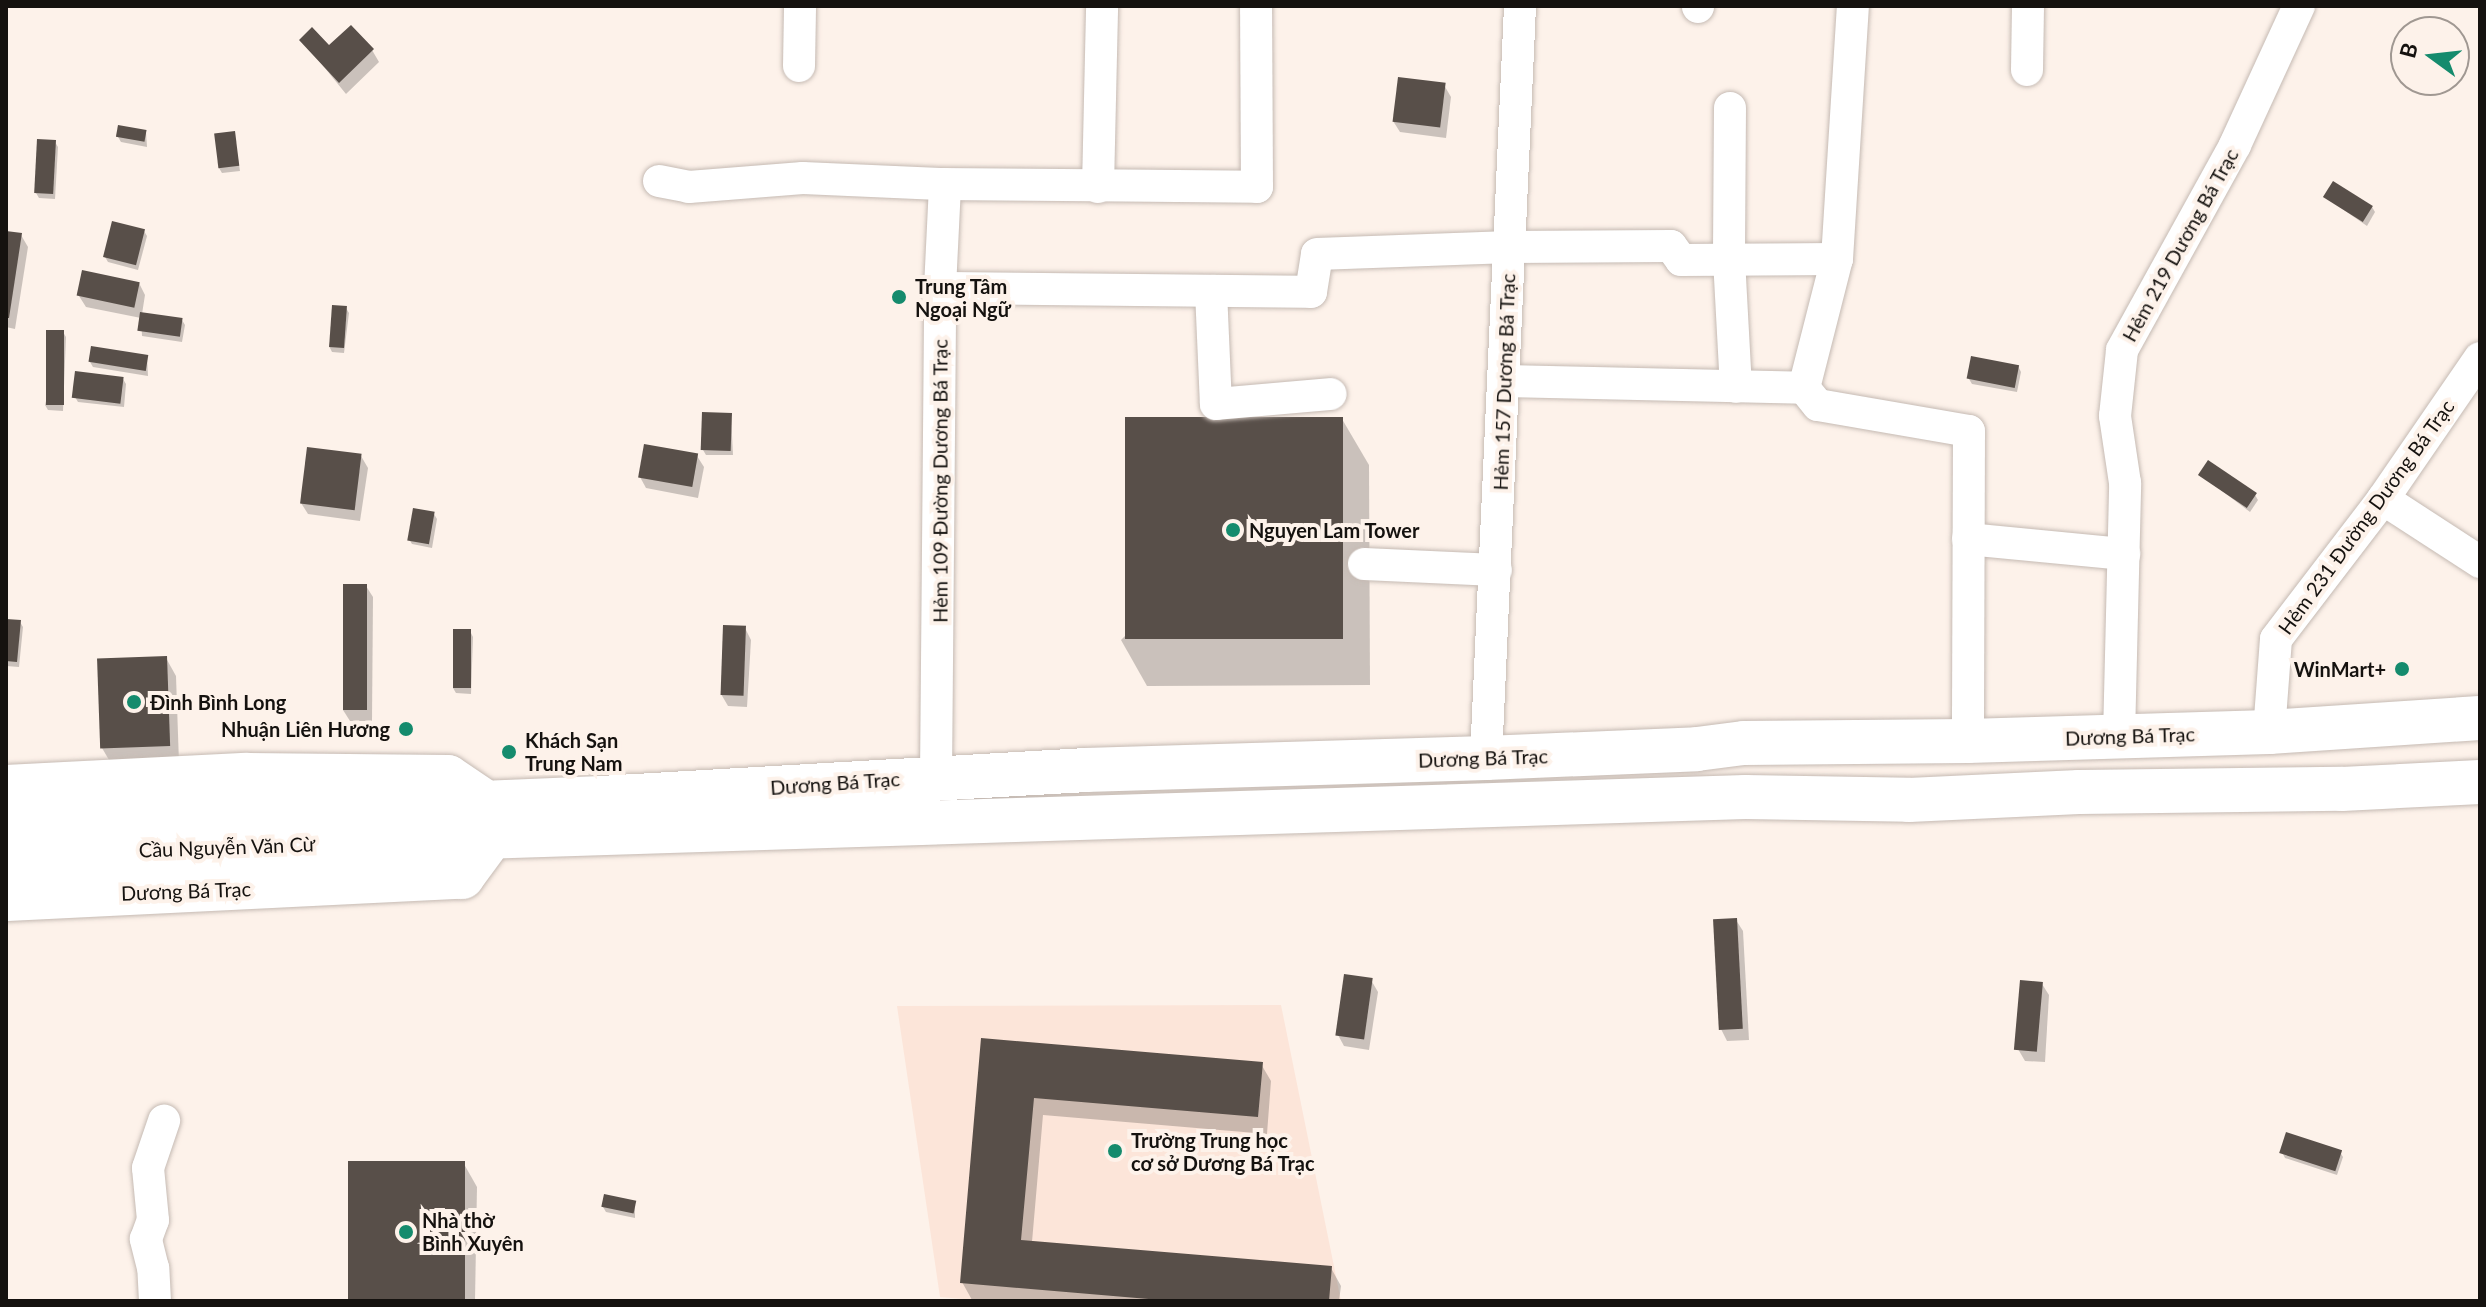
<!DOCTYPE html>
<html>
<head>
<meta charset="utf-8">
<style>
	body { margin:0 }
	#map { position:relative; width:2486px; height:1307px; overflow:hidden; background:#fdf2ea; font-family:Lato,sans-serif }
	div>[style] { position:absolute }
	[style*='--x'] { left:calc(var(--x)*1px); top:calc(var(--y)*1px); width:calc(var(--w)*1px); rotate:calc(var(--a)*1deg) }
	.education>* { inset:0; background:#fce5d9 }
	.shadow>* { inset:0; background:#0003 }
	.building>* { inset:0; background:#584f49; transform-origin:0 0 }
	.roads { filter:drop-shadow(0 0 2px #c5bab3) drop-shadow(0 0 2px #c5bab3) }
	.street>* { height:32px; margin:-16px; padding:0 16px; transform-origin:16px; border-radius:16px; background:#fff }
	.secondary>* { height:44px; margin:-22px; padding:0 22px; transform-origin:22px; border-radius:22px; background:#fff }
	.primary>* { height:44px; margin:-22px; padding:0 22px; transform-origin:22px; border-radius:22px; background:#fff }
	.dots>* { width:22px; height:22px; translate:-50% -50%; box-sizing:border-box; border:4px solid #fdf2ea; border-radius:50% }
	span { translate:-50% -50%; white-space:nowrap; text-align:center; line-height:1.15; -webkit-text-stroke:8px #fdf2ea; paint-order:stroke }
	.street-label { font-size:20px; color:#15120f }
	.poi-label { font-size:20px; color:#15120f; font-weight:700 }
	.left { translate:0 -50%; text-align:left }
	.right { translate:-100% -50%; text-align:right }
	.frame { position:absolute; inset:0; border:8px solid #15120f; pointer-events:none }
	.north { position:absolute; left:2390px; top:16px; width:80px; height:80px; box-sizing:border-box; background:#fdf2ea; border:2px solid #a09892; border-radius:50%; rotate:285deg; font-size:22px; font-weight:700; line-height:32px; text-align:center; color:#15120f }
	.north::after { content:''; display:block; margin:auto; width:28px; height:36px; background:#158b6d; clip-path:polygon(50% 0,100% 100%,50% 72%,0 100%) }
</style>
</head>
<body>
<div id="map">
	<div class="education">
		<i style="clip-path:polygon(1281px 1005px,1341px 1301px,986px 1301px,940px 1297px,897px 1006px)"></i>
	</div>
	<div class="shadow">
		<i style="clip-path:polygon(302px 40px,329px 48px,372px 50px,379px 62px,346px 94px)"></i>
		<i style="clip-path:polygon(1444px 85px,1451px 97px,1446px 138px,1400px 132px,1393px 121px)"></i>
		<i style="clip-path:polygon(146px 132px,147px 147px,121px 142px,118px 137px)"></i>
		<i style="clip-path:polygon(234px 134px,240px 171px,222px 173px,219px 168px)"></i>
		<i style="clip-path:polygon(55px 142px,58px 147px,55px 199px,39px 198px,36px 193px)"></i>
		<i style="clip-path:polygon(2325px 197px,2372px 207px,2375px 212px,2367px 226px)"></i>
		<i style="clip-path:polygon(144px 231px,147px 236px,138px 270px,108px 262px,105px 257px)"></i>
		<i style="clip-path:polygon(6px 233px,21px 235px,28px 247px,15px 329px,6px 327px)"></i>
		<i style="clip-path:polygon(139px 283px,145px 295px,142px 314px,182px 320px,185px 325px,182px 342px,142px 336px,141px 318px,86px 307px,79px 296px)"></i>
		<i style="clip-path:polygon(346px 308px,349px 313px,344px 353px,332px 352px,329px 346px)"></i>
		<i style="clip-path:polygon(63px 332px,66px 337px,63px 411px,48px 410px,45px 405px)"></i>
		<i style="clip-path:polygon(147px 357px,148px 376px,93px 367px,90px 362px)"></i>
		<i style="clip-path:polygon(2018px 366px,2021px 372px,2017px 392px,1972px 384px,1969px 379px)"></i>
		<i style="clip-path:polygon(123px 379px,126px 384px,124px 407px,78px 402px,75px 397px)"></i>
		<i style="clip-path:polygon(731px 415px,733px 455px,706px 455px,703px 450px)"></i>
		<i style="clip-path:polygon(1342px 419px,1369px 465px,1370px 685px,1147px 686px,1121px 640px)"></i>
		<i style="clip-path:polygon(361px 456px,368px 468px,360px 521px,308px 514px,301px 503px)"></i>
		<i style="clip-path:polygon(697px 456px,704px 467px,698px 498px,646px 488px,640px 477px)"></i>
		<i style="clip-path:polygon(2201px 475px,2255px 495px,2258px 500px,2250px 512px)"></i>
		<i style="clip-path:polygon(434px 514px,437px 519px,432px 548px,412px 544px,409px 539px)"></i>
		<i style="clip-path:polygon(366px 586px,373px 597px,372px 721px,350px 721px,343px 710px)"></i>
		<i style="clip-path:polygon(6px 621px,20px 622px,23px 627px,19px 667px,6px 666px)"></i>
		<i style="clip-path:polygon(745px 628px,751px 640px,747px 707px,728px 706px,721px 694px)"></i>
		<i style="clip-path:polygon(470px 631px,473px 637px,471px 694px,456px 693px,453px 688px)"></i>
		<i style="clip-path:polygon(166px 658px,176px 676px,179px 763px,112px 765px,102px 748px)"></i>
		<i style="clip-path:polygon(1736px 920px,1743px 931px,1749px 1040px,1727px 1041px,1721px 1029px)"></i>
		<i style="clip-path:polygon(1371px 980px,1378px 992px,1369px 1050px,1344px 1046px,1338px 1035px)"></i>
		<i style="clip-path:polygon(2042px 984px,2049px 995px,2045px 1062px,2025px 1061px,2018px 1049px)"></i>
		<i style="clip-path:polygon(983px 1040px,1261px 1064px,1271px 1081px,1267px 1134px,1043px 1115px,1032px 1242px,1331px 1268px,1341px 1286px,1339px 1301px,972px 1300px,962px 1282px)"></i>
		<i style="clip-path:polygon(2282px 1152px,2340px 1152px,2343px 1157px,2337px 1175px,2285px 1158px)"></i>
		<i style="clip-path:polygon(464px 1164px,477px 1187px,475px 1301px,348px 1301px)"></i>
		<i style="clip-path:polygon(635px 1202px,635px 1218px,606px 1212px,603px 1207px)"></i>
	</div>
	<div class="building">
		<i style="clip-path:polygon(351px 25px,374px 49px,339px 83px,299px 40px,312px 27px,329px 45px)"></i>
		<i style="left:1398px;top:77px;width:48px;height:45px;rotate:7deg"></i>
		<i style="left:118px;top:125px;width:29px;height:12px;rotate:10deg"></i>
		<i style="left:235px;top:131px;width:35px;height:21px;rotate:83deg"></i>
		<i style="left:37px;top:139px;width:19px;height:54px;rotate:3deg"></i>
		<i style="left:2333px;top:181px;width:47px;height:19px;rotate:32deg"></i>
		<i style="left:112px;top:221px;width:34px;height:37px;rotate:14deg"></i>
		<i style="clip-path:polygon(6px 231px,22px 233px,9px 318px,6px 318px)"></i>
		<i style="left:82px;top:270px;width:59px;height:26px;rotate:12deg"></i>
		<i style="left:332px;top:305px;width:15px;height:42px;rotate:4deg"></i>
		<i style="left:140px;top:312px;width:43px;height:19px;rotate:8deg"></i>
		<i style="left:46px;top:330px;width:18px;height:75px"></i>
		<i style="left:91px;top:346px;width:58px;height:16px;rotate:9deg"></i>
		<i style="left:1971px;top:356px;width:49px;height:23px;rotate:11deg"></i>
		<i style="left:75px;top:371px;width:49px;height:27px;rotate:7deg"></i>
		<i style="left:702px;top:412px;width:30px;height:38px;rotate:2deg"></i>
		<i style="left:1343px;top:417px;width:222px;height:218px;rotate:90deg"></i>
		<i style="left:644px;top:444px;width:55px;height:34px;rotate:10deg"></i>
		<i style="left:307px;top:447px;width:55px;height:57px;rotate:7deg"></i>
		<i style="left:2208px;top:460px;width:59px;height:18px;rotate:34deg"></i>
		<i style="left:413px;top:508px;width:22px;height:33px;rotate:10deg"></i>
		<i style="left:343px;top:584px;width:24px;height:126px"></i>
		<i style="clip-path:polygon(6px 619px,21px 620px,17px 662px,6px 661px)"></i>
		<i style="left:723px;top:625px;width:23px;height:70px;rotate:2deg"></i>
		<i style="left:453px;top:629px;width:18px;height:59px"></i>
		<i style="left:167px;top:656px;width:90px;height:70px;rotate:88deg"></i>
		<i style="left:1737px;top:918px;width:111px;height:24px;rotate:87deg"></i>
		<i style="left:1344px;top:974px;width:29px;height:62px;rotate:8deg"></i>
		<i style="left:2020px;top:980px;width:23px;height:70px;rotate:5deg"></i>
		<i style="clip-path:polygon(981px 1038px,1263px 1062px,1258px 1117px,1034px 1098px,1021px 1240px,1332px 1266px,1329px 1301px,1172px 1301px,960px 1283px)"></i>
		<i style="left:2286px;top:1132px;width:59px;height:22px;rotate:18deg"></i>
		<i style="left:348px;top:1161px;width:117px;height:140px"></i>
		<i style="left:604px;top:1194px;width:33px;height:13px;rotate:12deg"></i>
	</div>
	<div class="roads">
		<div class="street">
			<i style="--x:1698;--y:6;--w:1;--a:90"></i>
			<i style="--x:799;--y:66;--w:60;--a:-89"></i>
			<i style="--x:2027;--y:70;--w:64;--a:-89.1"></i>
			<i style="--x:1730;--y:108;--w:151;--a:90.4"></i>
			<i style="--x:1729;--y:259;--w:128;--a:86.9"></i>
			<i style="--x:659;--y:181;--w:31;--a:11"></i>
			<i style="--x:689;--y:187;--w:114;--a:-4.5"></i>
			<i style="--x:803;--y:178;--w:137;--a:2.5"></i>
			<i style="--x:940;--y:184;--w:317;--a:0.5"></i>
			<i style="--x:1257;--y:187;--w:181;--a:-90.3"></i>
			<i style="--x:1098;--y:187;--w:181;--a:-88.7"></i>
			<i style="--x:940;--y:288;--w:371;--a:0.6"></i>
			<i style="--x:1311;--y:292;--w:38;--a:-81"></i>
			<i style="--x:1317;--y:254;--w:193;--a:-2.1"></i>
			<i style="--x:1510;--y:247;--w:161;--a:-0.4"></i>
			<i style="--x:1671;--y:246;--w:17;--a:54"></i>
			<i style="--x:1681;--y:260;--w:156;--a:-0.4"></i>
			<i style="--x:1211;--y:291;--w:113;--a:87.5"></i>
			<i style="--x:1216;--y:404;--w:115;--a:-5"></i>
			<i style="--x:1505;--y:381;--w:299;--a:1.3"></i>
			<i style="--x:1804;--y:388;--w:22;--a:51"></i>
			<i style="--x:1818;--y:405;--w:153;--a:9.8"></i>
			<i style="--x:1969;--y:431;--w:310;--a:90.2"></i>
			<i style="--x:1804;--y:388;--w:133;--a:-75.7"></i>
			<i style="--x:1837;--y:259;--w:254;--a:-86.4"></i>
			<i style="--x:2383;--y:499;--w:116;--a:33"></i>
			<i style="--x:1968;--y:539;--w:157;--a:5.5"></i>
			<i style="--x:1364;--y:564;--w:132;--a:2.6"></i>
			<i style="--x:2269;--y:732;--w:93;--a:-85.7"></i>
			<i style="--x:2276;--y:639;--w:176;--a:-52.6"></i>
			<i style="--x:2383;--y:499;--w:171;--a:-55.5"></i>
			<i style="--x:2119;--y:737;--w:254;--a:-88.6"></i>
			<i style="--x:2125;--y:483;--w:68;--a:-98.5"></i>
			<i style="--x:2115;--y:416;--w:66;--a:-83.9"></i>
			<i style="--x:2122;--y:350;--w:234;--a:-61.1"></i>
			<i style="--x:2235;--y:145;--w:153;--a:-65.3"></i>
			<i style="--x:1486;--y:758;--w:753;--a:-87.41"></i>
			<i style="--x:936;--y:777;--w:489;--a:-89.5"></i>
			<i style="--x:940;--y:288;--w:104;--a:-87.2"></i>
			<i style="--x:155;--y:1301;--w:33;--a:-93"></i>
			<i style="--x:153;--y:1268;--w:30;--a:-104"></i>
			<i style="--x:146;--y:1239;--w:20;--a:-70"></i>
			<i style="--x:153;--y:1220;--w:52;--a:-95.5"></i>
			<i style="--x:148;--y:1168;--w:50;--a:-71.2"></i>
		</div>
		<div class="secondary">
			<i style="--x:6;--y:787;--w:241;--a:-2.9"></i>
			<i style="--x:247;--y:775;--w:201;--a:0.6"></i>
			<i style="--x:448;--y:777;--w:45;--a:34"></i>
			<i style="--x:6;--y:899;--w:457;--a:-2.8"></i>
			<i style="--x:462;--y:877;--w:47;--a:-53.6"></i>
		</div>
		<div class="primary">
			<i style="--x:6;--y:823;--w:596;--a:-2.41"></i>
			<i style="--x:601;--y:798;--w:485;--a:-3.3"></i>
			<i style="--x:1085;--y:770;--w:401;--a:-1.7"></i>
			<i style="--x:1486;--y:758;--w:211;--a:-2.4"></i>
			<i style="--x:1697;--y:749;--w:47;--a:-7.3"></i>
			<i style="--x:1744;--y:743;--w:224;--a:-0.5"></i>
			<i style="--x:1968;--y:741;--w:301;--a:-1.7"></i>
			<i style="--x:2269;--y:732;--w:211;--a:-3.8"></i>
			<i style="--x:6;--y:856;--w:443;--a:-2.3"></i>
			<i style="--x:449;--y:838;--w:1297;--a:-1.81"></i>
			<i style="--x:1745;--y:797;--w:164;--a:1"></i>
			<i style="--x:1909;--y:800;--w:170;--a:-2.7"></i>
			<i style="--x:2079;--y:792;--w:263;--a:-0.7"></i>
			<i style="--x:2342;--y:789;--w:138;--a:-2.9"></i>
		</div>
	</div>
	<div class="dots">
		<i style="left:899px;top:297px;background:#158b6d"></i>
		<i style="left:1233px;top:530px;background:#158b6d"></i>
		<i style="left:2402px;top:669px;background:#158b6d"></i>
		<i style="left:134px;top:702px;background:#158b6d"></i>
		<i style="left:406px;top:729px;background:#158b6d"></i>
		<i style="left:509px;top:752px;background:#158b6d"></i>
		<i style="left:1115px;top:1151px;background:#158b6d"></i>
		<i style="left:406px;top:1232px;background:#158b6d"></i>
	</div>
	<div class="street-label">
		<span style="left:2180px;top:245px;rotate:-61deg">Hẻm 219 Dương Bá Trạc</span>
		<span style="left:1504px;top:382px;rotate:-88deg">Hẻm 157 Dương Bá Trạc</span>
		<span style="left:940px;top:481px;rotate:-90deg">Hẻm 109 Đường Dương Bá Trạc</span>
		<span style="left:2366px;top:517px;rotate:-54deg">Hẻm 231 Đường Dương Bá Trạc</span>
		<span style="left:2130px;top:736px;rotate:-2deg">Dương Bá Trạc</span>
		<span style="left:1483px;top:758px;rotate:-2deg">Dương Bá Trạc</span>
		<span style="left:835px;top:783px;rotate:-4deg">Dương Bá Trạc</span>
		<span style="left:227px;top:847px;rotate:-2deg">Cầu Nguyễn Văn Cừ</span>
		<span style="left:186px;top:891px;rotate:-2deg">Dương Bá Trạc</span>
	</div>
	<div class="poi-label">
		<span class="left" style="left:915px;top:298px">Trung Tâm<br>Ngoại Ngữ</span>
		<span class="left" style="left:1249px;top:530px">Nguyen Lam Tower</span>
		<span class="right" style="left:2386px;top:669px">WinMart+</span>
		<span class="left" style="left:150px;top:702px">Đình Bình Long</span>
		<span class="right" style="left:390px;top:729px">Nhuận Liên Hương</span>
		<span class="left" style="left:525px;top:752px">Khách Sạn<br>Trung Nam</span>
		<span class="left" style="left:1131px;top:1152px">Trường Trung học<br>cơ sở Dương Bá Trạc</span>
		<span class="left" style="left:422px;top:1232px">Nhà thờ<br>Bình Xuyên</span>
	</div>
	<div class="frame"></div>
	<div class="north">B</div>
</div>
</body>
</html>
